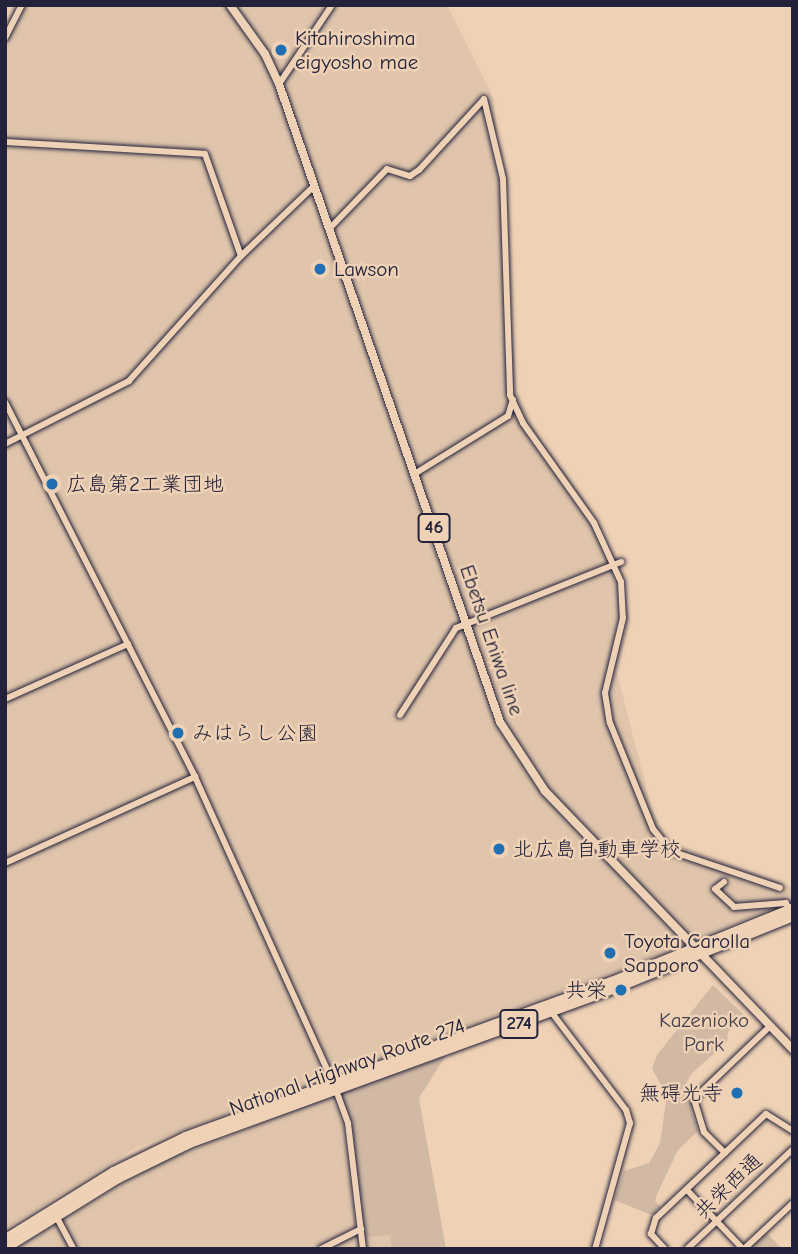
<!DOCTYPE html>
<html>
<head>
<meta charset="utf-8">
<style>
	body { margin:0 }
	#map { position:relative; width:798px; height:1254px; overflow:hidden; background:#efd2b5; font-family:"Comic Neue","Klee One",sans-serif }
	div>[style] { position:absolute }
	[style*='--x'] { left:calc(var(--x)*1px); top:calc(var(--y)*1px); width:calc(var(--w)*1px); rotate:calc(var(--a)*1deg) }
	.built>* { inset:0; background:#e0c5ac }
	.green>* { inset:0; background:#d1b9a4 }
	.roads { filter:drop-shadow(0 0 2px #22223b) drop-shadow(0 0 2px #22223b) }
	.minor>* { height:6px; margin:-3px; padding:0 3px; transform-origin:3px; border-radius:3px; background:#efd2b5 }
	.major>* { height:8px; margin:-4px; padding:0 4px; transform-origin:4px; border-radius:4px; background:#efd2b5 }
	.highway>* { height:9px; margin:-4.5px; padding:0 4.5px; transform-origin:4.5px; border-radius:4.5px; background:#efd2b5 }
	.dots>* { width:19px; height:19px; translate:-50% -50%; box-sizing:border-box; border:4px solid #efd2b5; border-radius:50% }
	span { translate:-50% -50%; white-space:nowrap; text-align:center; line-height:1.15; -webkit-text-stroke:5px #efd2b5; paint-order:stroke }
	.shield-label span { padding:2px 5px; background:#efd2b5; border:2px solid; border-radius:5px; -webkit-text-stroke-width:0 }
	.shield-label { font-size:19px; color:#22223b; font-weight:700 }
	.poi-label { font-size:21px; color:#22223b }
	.left { translate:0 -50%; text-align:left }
	.right { translate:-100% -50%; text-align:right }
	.street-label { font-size:21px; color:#22223b }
	.park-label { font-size:21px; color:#454050 }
	.frame { position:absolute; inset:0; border:7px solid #22223b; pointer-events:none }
</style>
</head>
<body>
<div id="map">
	<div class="built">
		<i style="clip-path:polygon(22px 5px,447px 5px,494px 99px,517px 391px,539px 437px,586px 502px,623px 579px,630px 623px,617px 673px,651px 806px,667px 840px,793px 887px,793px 900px,649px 959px,137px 1147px,5px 1229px,5px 39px)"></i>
		<i style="clip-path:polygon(331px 1097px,343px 1124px,357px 1238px,391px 1235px,392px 1249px,15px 1249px,155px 1164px)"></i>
	</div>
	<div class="green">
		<i style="clip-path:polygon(713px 985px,744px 1015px,728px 1032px,727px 1042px,691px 1074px,685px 1086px,694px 1097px,691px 1111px,698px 1131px,678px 1150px,657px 1194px,655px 1201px,661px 1207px,652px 1215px,614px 1200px,624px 1171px,649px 1163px,660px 1143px,667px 1095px,652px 1069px,657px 1055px)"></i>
		<i style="clip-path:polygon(450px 1049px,419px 1098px,446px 1249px,392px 1249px,390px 1235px,361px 1238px,348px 1123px,336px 1090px)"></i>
		<i style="clip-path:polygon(764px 1230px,782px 1249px,744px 1249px)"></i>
	</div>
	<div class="roads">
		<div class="minor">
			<i style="--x:5;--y:38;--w:37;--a:-63"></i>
			<i style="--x:279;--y:84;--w:95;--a:-56.1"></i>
			<i style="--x:5;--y:142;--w:200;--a:3.4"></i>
			<i style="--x:205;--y:154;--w:108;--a:70.6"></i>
			<i style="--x:241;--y:256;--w:168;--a:131.9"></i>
			<i style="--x:129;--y:381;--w:139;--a:153.1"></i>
			<i style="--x:329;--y:229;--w:83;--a:-46"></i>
			<i style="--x:387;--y:169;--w:24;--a:17"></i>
			<i style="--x:410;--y:176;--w:11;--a:-34"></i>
			<i style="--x:419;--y:170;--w:96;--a:-47.5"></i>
			<i style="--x:484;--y:99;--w:82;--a:76.6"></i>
			<i style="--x:503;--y:179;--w:216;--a:88.1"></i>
			<i style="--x:510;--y:395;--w:31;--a:65"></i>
			<i style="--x:523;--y:423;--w:123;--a:54.6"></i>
			<i style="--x:594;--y:523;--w:65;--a:65.4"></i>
			<i style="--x:621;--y:582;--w:36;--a:87"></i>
			<i style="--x:623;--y:618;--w:77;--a:103.5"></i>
			<i style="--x:605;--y:693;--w:30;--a:81"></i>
			<i style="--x:610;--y:723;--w:114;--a:67.9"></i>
			<i style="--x:653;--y:829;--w:28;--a:51"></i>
			<i style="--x:671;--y:851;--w:115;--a:18.7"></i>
			<i style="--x:241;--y:256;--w:101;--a:-43.8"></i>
			<i style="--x:5;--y:402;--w:420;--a:63.1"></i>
			<i style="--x:195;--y:777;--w:335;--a:65.7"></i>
			<i style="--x:333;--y:1082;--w:44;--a:69.9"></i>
			<i style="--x:348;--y:1123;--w:127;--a:83.2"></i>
			<i style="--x:416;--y:473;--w:108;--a:-31.8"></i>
			<i style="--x:508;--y:416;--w:17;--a:-73"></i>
			<i style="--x:5;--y:699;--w:135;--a:-24.1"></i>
			<i style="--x:400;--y:715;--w:103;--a:-57.2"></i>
			<i style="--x:456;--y:628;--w:178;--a:-21.8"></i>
			<i style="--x:5;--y:863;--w:209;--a:-24.4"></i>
			<i style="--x:724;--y:882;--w:11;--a:142"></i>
			<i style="--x:715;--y:889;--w:26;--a:43"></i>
			<i style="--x:734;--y:907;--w:52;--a:-4.4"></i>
			<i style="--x:786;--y:903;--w:7;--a:63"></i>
			<i style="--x:549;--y:1009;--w:127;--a:52.7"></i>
			<i style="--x:626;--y:1110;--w:14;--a:73"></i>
			<i style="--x:630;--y:1123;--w:131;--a:105.5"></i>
			<i style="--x:725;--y:1153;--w:30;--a:-135"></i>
			<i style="--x:704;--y:1132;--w:34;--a:-107"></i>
			<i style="--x:694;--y:1099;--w:105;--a:-43.8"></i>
			<i style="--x:687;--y:1190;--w:81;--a:46.5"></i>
			<i style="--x:55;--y:1214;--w:40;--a:62"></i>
			<i style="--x:321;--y:1249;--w:45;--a:-26.6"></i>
			<i style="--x:665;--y:1249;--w:21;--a:-133"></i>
			<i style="--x:651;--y:1234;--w:17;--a:-73"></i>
			<i style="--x:656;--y:1218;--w:151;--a:-43.4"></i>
			<i style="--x:766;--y:1114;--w:32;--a:32"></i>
			<i style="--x:687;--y:1249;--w:146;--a:-43.3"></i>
			<i style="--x:744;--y:1249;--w:67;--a:-43.2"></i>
		</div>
		<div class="major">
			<i style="--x:230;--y:5;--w:60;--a:54.5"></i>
			<i style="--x:265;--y:54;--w:33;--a:65"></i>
			<i style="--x:279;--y:84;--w:675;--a:70.89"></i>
			<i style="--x:500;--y:722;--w:82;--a:56.9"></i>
			<i style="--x:545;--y:791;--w:359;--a:46.2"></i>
		</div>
		<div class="highway">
			<i style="--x:5;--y:1238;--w:127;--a:-31.8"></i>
			<i style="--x:113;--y:1171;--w:80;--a:-25.9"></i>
			<i style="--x:185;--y:1136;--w:453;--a:-20"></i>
			<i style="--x:611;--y:981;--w:196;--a:-22.1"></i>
			<i style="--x:5;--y:1248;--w:133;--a:-31.8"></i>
			<i style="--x:118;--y:1178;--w:79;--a:-26.2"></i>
			<i style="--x:189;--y:1143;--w:453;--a:-20"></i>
			<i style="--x:615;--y:988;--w:192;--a:-22"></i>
		</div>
	</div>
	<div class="dots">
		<i style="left:281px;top:50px;background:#1f6fb2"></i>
		<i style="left:320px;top:269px;background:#1f6fb2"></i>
		<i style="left:52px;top:484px;background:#1f6fb2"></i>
		<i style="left:178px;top:733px;background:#1f6fb2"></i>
		<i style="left:499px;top:849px;background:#1f6fb2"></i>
		<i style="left:610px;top:953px;background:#1f6fb2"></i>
		<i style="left:621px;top:990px;background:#1f6fb2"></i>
		<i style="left:737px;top:1093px;background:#1f6fb2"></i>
	</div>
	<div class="shield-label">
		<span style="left:434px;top:528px">46</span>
		<span style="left:519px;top:1024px">274</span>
	</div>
	<div class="poi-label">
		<span class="left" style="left:295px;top:50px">Kitahiroshima<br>eigyosho mae</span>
		<span class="left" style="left:334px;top:269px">Lawson</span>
		<span class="left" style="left:66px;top:484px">広島第2工業団地</span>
		<span class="left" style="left:192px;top:733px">みはらし公園</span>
		<span class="left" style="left:513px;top:849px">北広島自動車学校</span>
		<span class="left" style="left:624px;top:953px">Toyota Carolla<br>Sapporo</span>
		<span class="right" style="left:607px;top:990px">共栄</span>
		<span class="right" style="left:723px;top:1093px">無碍光寺</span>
	</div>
	<div class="street-label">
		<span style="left:492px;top:640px;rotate:71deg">Ebetsu Eniwa line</span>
		<span style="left:347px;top:1067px;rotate:-20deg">National Highway Route 274</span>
		<span style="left:728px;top:1186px;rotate:-44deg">共栄西通</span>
	</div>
	<div class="park-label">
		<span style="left:704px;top:1032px">Kazenioko<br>Park</span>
	</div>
	<div class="frame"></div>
</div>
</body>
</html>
